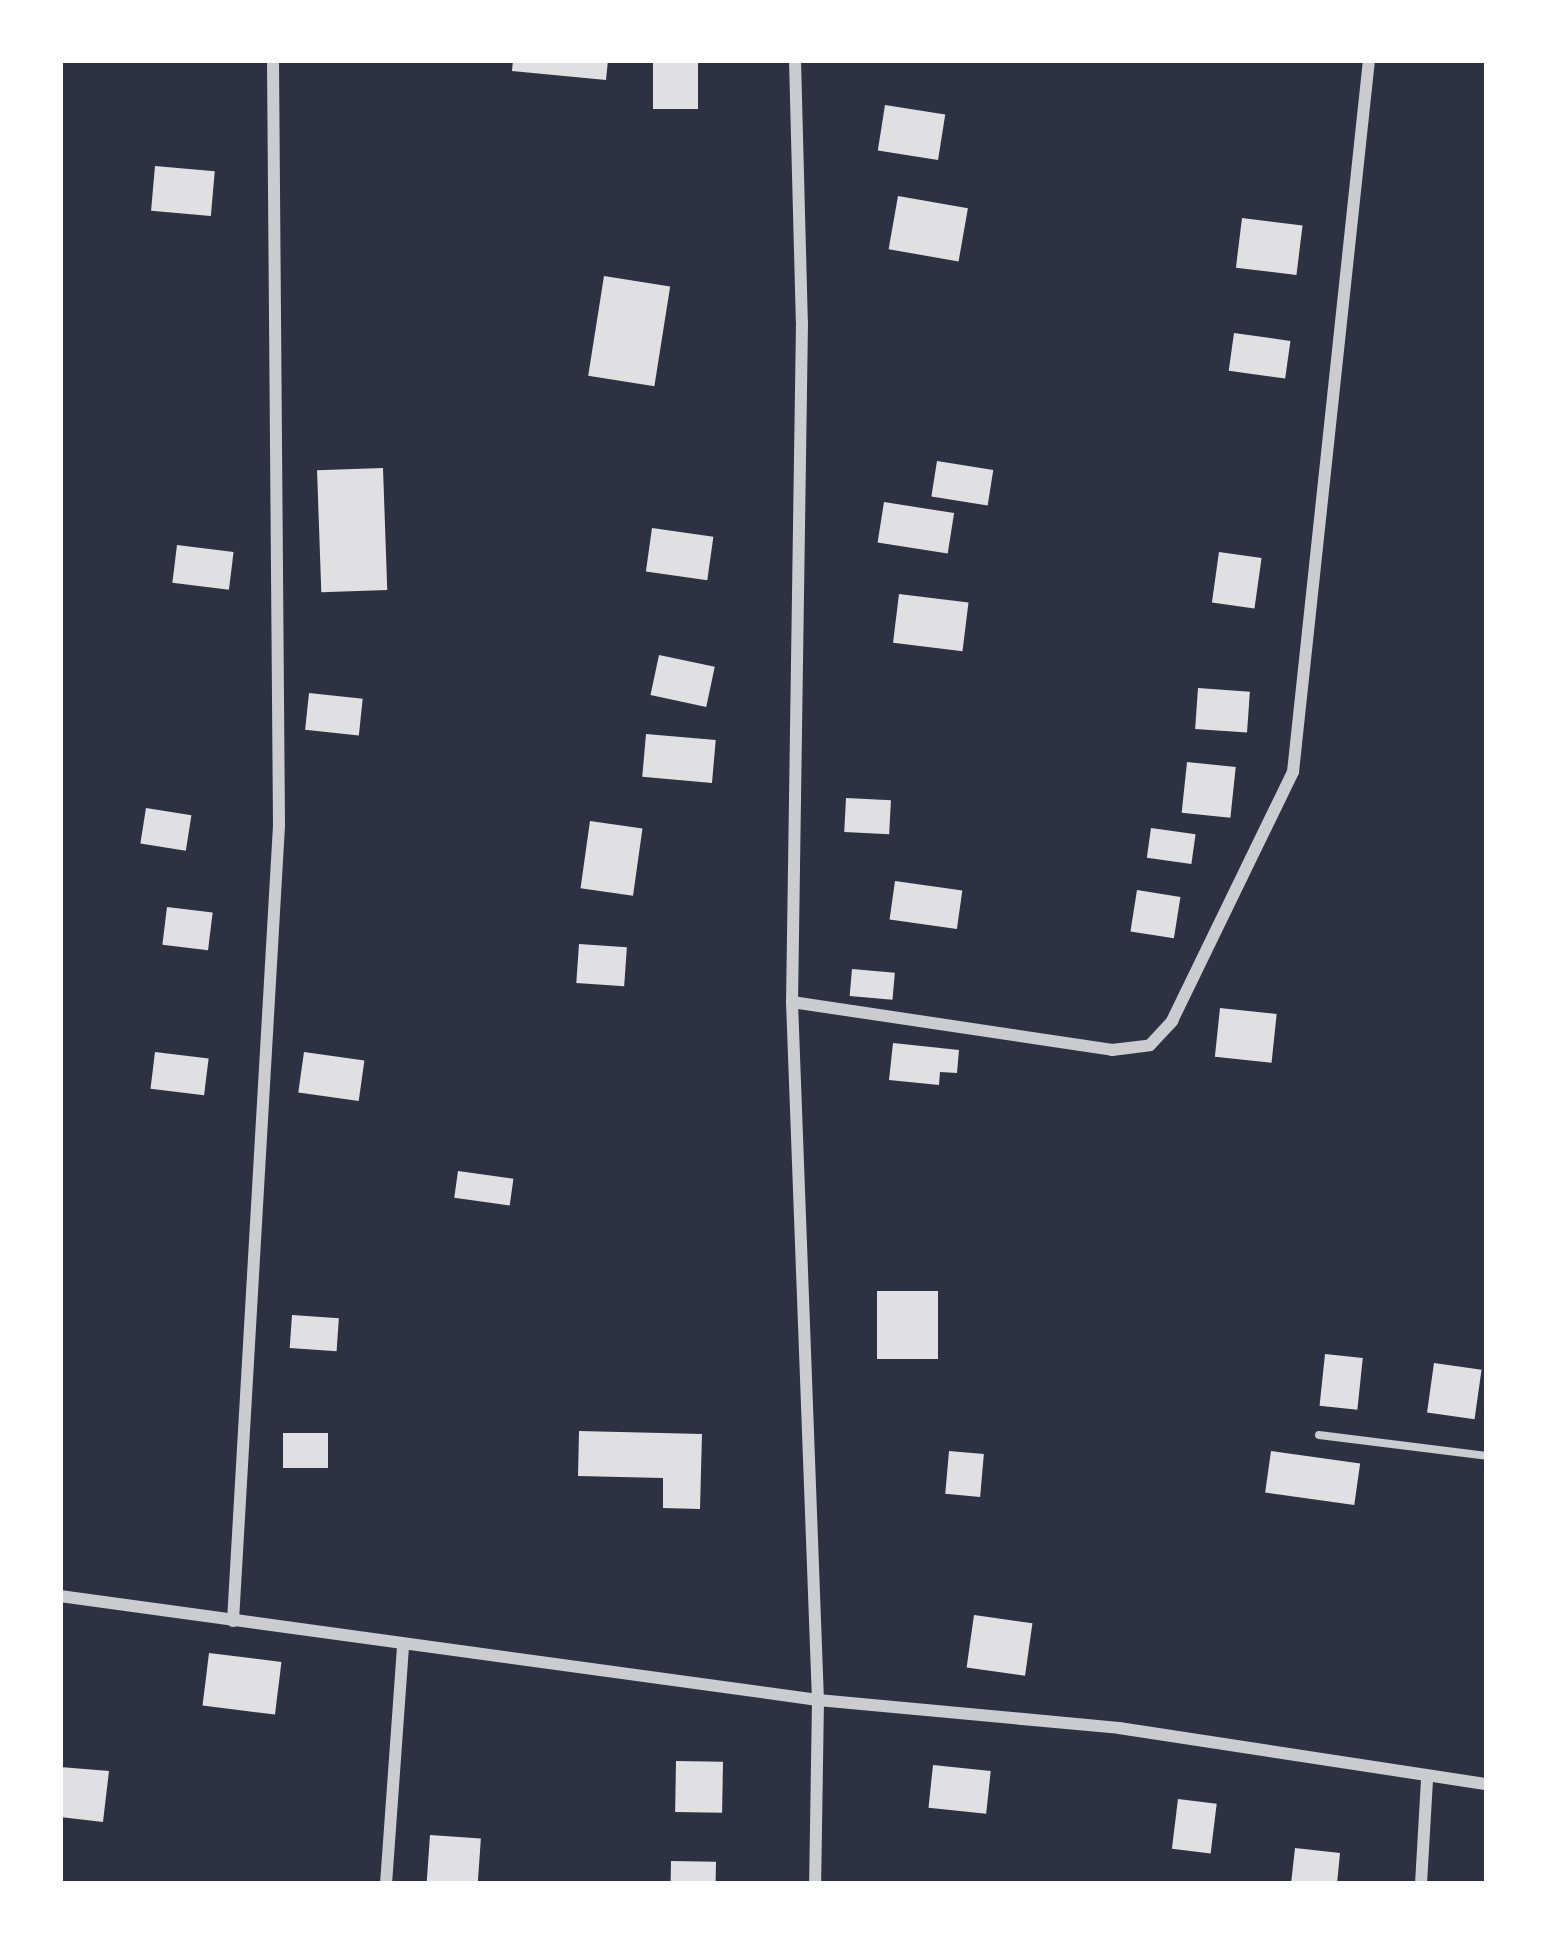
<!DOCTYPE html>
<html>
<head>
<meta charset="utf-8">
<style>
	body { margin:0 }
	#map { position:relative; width:1547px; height:1944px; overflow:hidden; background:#2d3142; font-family:"Fira Sans Condensed",sans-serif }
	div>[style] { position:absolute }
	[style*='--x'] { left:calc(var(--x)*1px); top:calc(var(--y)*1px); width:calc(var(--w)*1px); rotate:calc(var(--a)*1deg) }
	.building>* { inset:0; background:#e0e0e3; transform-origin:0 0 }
	.service>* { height:8px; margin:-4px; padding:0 4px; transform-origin:4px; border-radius:4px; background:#caccd0 }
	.minor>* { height:12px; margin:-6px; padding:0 6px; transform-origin:6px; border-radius:6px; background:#caccd0 }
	span { translate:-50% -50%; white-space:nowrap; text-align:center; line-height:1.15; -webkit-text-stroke:9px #fff; paint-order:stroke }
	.frame { position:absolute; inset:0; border:63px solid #fff; pointer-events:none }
</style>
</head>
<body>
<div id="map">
	<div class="building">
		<i style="clip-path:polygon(513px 60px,608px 60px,606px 80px,512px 71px)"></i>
		<i style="left:653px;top:60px;width:45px;height:49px"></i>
		<i style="left:885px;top:105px;width:61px;height:46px;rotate:9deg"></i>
		<i style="left:155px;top:166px;width:60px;height:45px;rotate:5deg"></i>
		<i style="left:898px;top:196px;width:71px;height:54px;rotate:10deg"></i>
		<i style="left:1242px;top:218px;width:61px;height:50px;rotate:7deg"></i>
		<i style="left:604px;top:276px;width:67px;height:101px;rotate:9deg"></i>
		<i style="left:1234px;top:333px;width:57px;height:38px;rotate:8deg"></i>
		<i style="left:937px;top:461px;width:57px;height:36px;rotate:9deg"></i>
		<i style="left:383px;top:468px;width:122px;height:66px;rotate:88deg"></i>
		<i style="left:884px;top:502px;width:71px;height:41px;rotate:9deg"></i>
		<i style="left:652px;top:528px;width:62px;height:44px;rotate:8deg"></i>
		<i style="left:177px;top:545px;width:57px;height:38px;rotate:7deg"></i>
		<i style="left:1219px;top:552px;width:43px;height:51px;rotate:8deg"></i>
		<i style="left:899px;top:594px;width:70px;height:49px;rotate:7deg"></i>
		<i style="left:659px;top:655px;width:57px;height:41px;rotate:12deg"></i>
		<i style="left:1198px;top:688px;width:52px;height:41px;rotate:4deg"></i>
		<i style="left:309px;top:693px;width:54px;height:37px;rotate:6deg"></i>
		<i style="left:646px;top:734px;width:70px;height:43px;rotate:5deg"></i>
		<i style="left:1187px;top:762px;width:49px;height:51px;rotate:6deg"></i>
		<i style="left:846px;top:798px;width:45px;height:34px;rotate:3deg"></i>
		<i style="left:146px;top:808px;width:46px;height:36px;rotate:9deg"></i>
		<i style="left:590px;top:821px;width:53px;height:68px;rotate:8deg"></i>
		<i style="left:1151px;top:828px;width:45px;height:30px;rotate:8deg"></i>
		<i style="left:895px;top:881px;width:68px;height:39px;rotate:8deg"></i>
		<i style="left:1137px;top:890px;width:44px;height:42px;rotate:9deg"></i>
		<i style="left:167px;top:907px;width:46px;height:38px;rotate:7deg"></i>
		<i style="left:579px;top:944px;width:48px;height:39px;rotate:4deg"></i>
		<i style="left:852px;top:969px;width:43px;height:27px;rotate:5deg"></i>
		<i style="left:1220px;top:1008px;width:57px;height:49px;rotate:6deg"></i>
		<i style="clip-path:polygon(893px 1043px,959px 1050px,957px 1073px,940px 1072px,939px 1085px,889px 1080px)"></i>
		<i style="left:155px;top:1052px;width:54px;height:37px;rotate:7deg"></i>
		<i style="left:304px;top:1052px;width:61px;height:41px;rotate:8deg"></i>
		<i style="left:458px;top:1171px;width:56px;height:27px;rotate:8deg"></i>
		<i style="left:877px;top:1291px;width:61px;height:68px"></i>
		<i style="left:292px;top:1315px;width:47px;height:33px;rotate:4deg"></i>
		<i style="left:1325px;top:1354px;width:38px;height:52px;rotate:6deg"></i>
		<i style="left:1434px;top:1363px;width:48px;height:50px;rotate:8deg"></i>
		<i style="clip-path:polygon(579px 1431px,702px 1434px,700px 1509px,663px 1508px,663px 1478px,578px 1476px)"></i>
		<i style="left:283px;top:1433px;width:45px;height:35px"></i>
		<i style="left:949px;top:1451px;width:35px;height:43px;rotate:5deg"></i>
		<i style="left:1271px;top:1451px;width:90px;height:42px;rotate:8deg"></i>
		<i style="left:974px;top:1615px;width:59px;height:53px;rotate:8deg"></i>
		<i style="left:209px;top:1653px;width:73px;height:53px;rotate:7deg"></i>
		<i style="left:676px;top:1761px;width:47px;height:51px;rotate:1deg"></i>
		<i style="left:933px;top:1765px;width:58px;height:43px;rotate:6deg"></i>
		<i style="clip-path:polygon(60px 1767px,109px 1771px,103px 1822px,60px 1817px)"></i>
		<i style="left:1178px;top:1799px;width:39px;height:50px;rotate:7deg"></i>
		<i style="left:430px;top:1835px;width:51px;height:47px;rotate:4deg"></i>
		<i style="clip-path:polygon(1295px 1848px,1340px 1853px,1337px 1884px,1291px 1884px)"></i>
		<i style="left:671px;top:1861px;width:45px;height:23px;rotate:1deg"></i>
	</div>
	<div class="service">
		<i style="--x:1319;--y:1435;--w:169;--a:7.1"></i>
	</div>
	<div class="minor">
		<i style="--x:795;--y:60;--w:262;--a:88.5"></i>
		<i style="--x:802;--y:322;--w:680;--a:90.84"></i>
		<i style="--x:792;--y:1002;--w:698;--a:87.87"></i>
		<i style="--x:818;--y:1700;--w:184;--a:90.9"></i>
		<i style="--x:792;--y:1002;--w:324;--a:8.5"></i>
		<i style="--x:1112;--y:1050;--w:38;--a:-7"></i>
		<i style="--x:1150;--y:1045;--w:33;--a:-47"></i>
		<i style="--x:1172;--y:1021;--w:277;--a:-64.1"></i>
		<i style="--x:1293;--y:772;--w:716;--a:-83.91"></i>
		<i style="--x:60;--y:1596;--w:765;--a:7.81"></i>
		<i style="--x:818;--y:1700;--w:302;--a:5.3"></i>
		<i style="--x:1119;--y:1728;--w:372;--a:8.7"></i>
		<i style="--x:233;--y:1621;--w:797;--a:-86.69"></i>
		<i style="--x:279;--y:825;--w:765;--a:-90.45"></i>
		<i style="--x:386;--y:1884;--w:240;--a:-85.9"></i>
		<i style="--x:1421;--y:1884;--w:104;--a:-86.7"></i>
	</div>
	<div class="frame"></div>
</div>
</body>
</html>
